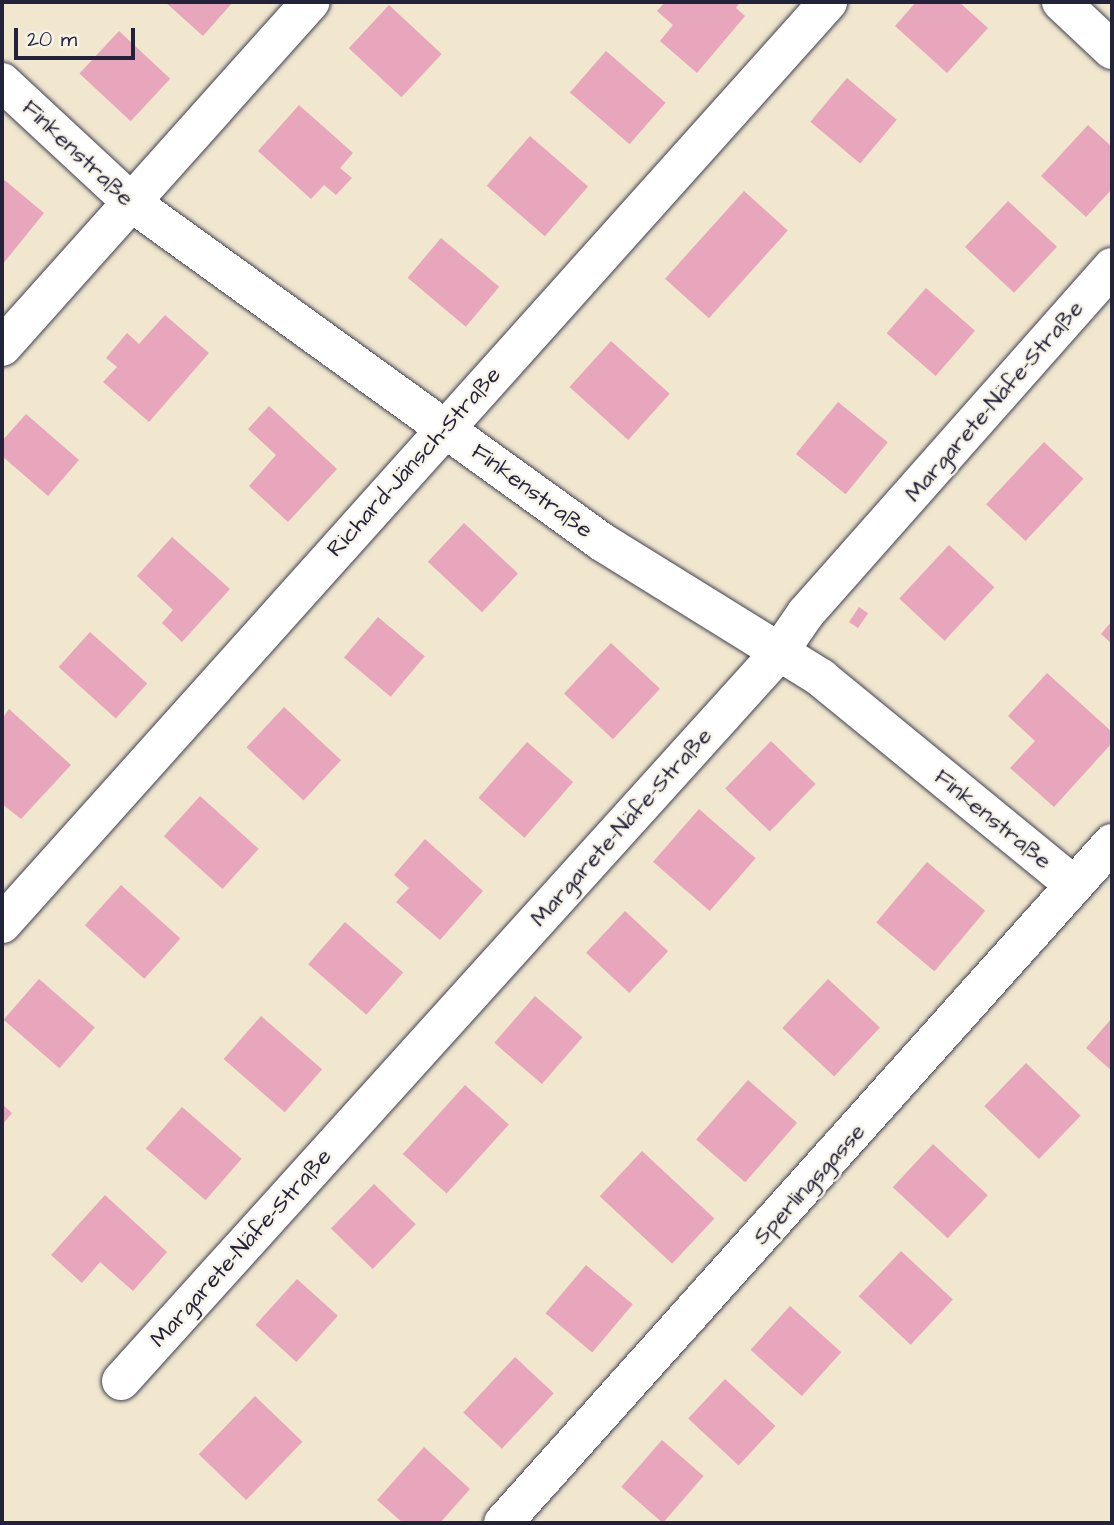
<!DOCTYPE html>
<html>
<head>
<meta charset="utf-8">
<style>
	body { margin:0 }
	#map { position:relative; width:1114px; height:1525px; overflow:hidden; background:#f1e7cf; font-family:"Architects Daughter",sans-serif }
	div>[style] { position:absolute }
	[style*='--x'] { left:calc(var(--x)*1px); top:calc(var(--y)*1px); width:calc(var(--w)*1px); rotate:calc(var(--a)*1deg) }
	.building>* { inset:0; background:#e7a6bb; transform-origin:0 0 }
	.roads { filter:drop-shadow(0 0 2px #414051) drop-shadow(0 0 2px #414051) }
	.minor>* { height:38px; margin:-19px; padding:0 19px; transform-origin:19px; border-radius:19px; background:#fff }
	span { translate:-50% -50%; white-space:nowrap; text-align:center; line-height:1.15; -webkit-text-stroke:5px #f7f3e8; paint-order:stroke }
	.street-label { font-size:23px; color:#22223b }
	.frame { position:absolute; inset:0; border:4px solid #22223b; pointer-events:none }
	.scale { position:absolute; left:14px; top:28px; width:121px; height:32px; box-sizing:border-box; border:4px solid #22223b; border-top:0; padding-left:9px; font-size:21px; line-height:24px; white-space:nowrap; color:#22223b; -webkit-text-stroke:5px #f7f3e8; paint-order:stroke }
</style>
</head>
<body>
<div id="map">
	<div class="building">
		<i style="clip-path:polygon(165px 2px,233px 2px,203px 36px)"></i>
		<i style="clip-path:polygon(665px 2px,740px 2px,736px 8px,745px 16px,697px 73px,660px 41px,673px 25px,657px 11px)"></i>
		<i style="clip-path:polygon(916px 2px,959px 2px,988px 28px,947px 73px,895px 26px)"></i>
		<i style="left:389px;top:5px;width:72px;height:59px;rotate:43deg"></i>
		<i style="left:119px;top:31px;width:70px;height:58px;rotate:43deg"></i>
		<i style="left:606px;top:51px;width:79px;height:55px;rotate:41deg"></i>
		<i style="left:847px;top:78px;width:65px;height:57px;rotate:40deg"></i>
		<i style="clip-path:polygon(299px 105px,353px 153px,340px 168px,352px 178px,336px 195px,324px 185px,311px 199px,258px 151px)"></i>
		<i style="clip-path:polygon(1088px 125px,1112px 147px,1112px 189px,1086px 217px,1041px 176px)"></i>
		<i style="left:530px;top:136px;width:77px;height:66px;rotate:41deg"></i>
		<i style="clip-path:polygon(2px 178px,44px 213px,2px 265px)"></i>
		<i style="left:744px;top:191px;width:59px;height:118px;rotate:42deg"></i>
		<i style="left:1008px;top:201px;width:67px;height:63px;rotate:43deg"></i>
		<i style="left:441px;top:238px;width:76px;height:52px;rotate:40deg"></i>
		<i style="left:926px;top:288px;width:65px;height:60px;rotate:41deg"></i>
		<i style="clip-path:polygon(165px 315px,209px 353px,149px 422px,103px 382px,117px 367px,106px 358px,127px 333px,139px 344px)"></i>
		<i style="left:611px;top:341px;width:79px;height:62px;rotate:42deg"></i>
		<i style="left:838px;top:402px;width:64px;height:67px;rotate:39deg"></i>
		<i style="clip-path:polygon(269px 406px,337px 469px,288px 522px,249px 486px,276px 455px,248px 429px)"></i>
		<i style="clip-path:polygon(26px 414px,79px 460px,48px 496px,2px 456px,2px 441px)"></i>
		<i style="left:1044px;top:442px;width:54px;height:85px;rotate:43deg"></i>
		<i style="left:464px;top:523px;width:74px;height:53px;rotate:43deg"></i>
		<i style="clip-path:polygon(172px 537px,230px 589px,182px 642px,162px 623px,173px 610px,137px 576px)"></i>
		<i style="left:949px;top:545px;width:62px;height:73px;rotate:43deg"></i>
		<i style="left:859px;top:607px;width:11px;height:18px;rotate:34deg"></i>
		<i style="left:378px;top:617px;width:61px;height:53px;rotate:40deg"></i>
		<i style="clip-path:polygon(1112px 621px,1112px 644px,1101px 634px)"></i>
		<i style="left:90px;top:632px;width:77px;height:47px;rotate:42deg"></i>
		<i style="left:611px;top:643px;width:67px;height:69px;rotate:43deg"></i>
		<i style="clip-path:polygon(1047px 673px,1112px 732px,1112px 743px,1054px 807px,1010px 768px,1035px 741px,1008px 716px)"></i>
		<i style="left:284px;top:707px;width:78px;height:55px;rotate:43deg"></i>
		<i style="clip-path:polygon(9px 709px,71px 765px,21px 819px,2px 804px,2px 719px)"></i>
		<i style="left:771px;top:741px;width:62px;height:66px;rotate:44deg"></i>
		<i style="left:527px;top:742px;width:61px;height:74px;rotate:41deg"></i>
		<i style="left:200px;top:796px;width:79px;height:54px;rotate:42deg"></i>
		<i style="left:699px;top:809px;width:75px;height:70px;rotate:41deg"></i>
		<i style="clip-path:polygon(425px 839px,483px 891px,440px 940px,396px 902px,409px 888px,394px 875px)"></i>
		<i style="left:927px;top:862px;width:76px;height:79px;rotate:40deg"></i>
		<i style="left:121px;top:885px;width:80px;height:54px;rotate:42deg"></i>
		<i style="left:625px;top:911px;width:59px;height:57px;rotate:43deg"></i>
		<i style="left:345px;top:922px;width:77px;height:56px;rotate:41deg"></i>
		<i style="left:39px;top:979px;width:74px;height:54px;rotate:41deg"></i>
		<i style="left:828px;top:979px;width:71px;height:67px;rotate:43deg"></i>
		<i style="left:535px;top:996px;width:63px;height:62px;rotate:41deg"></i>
		<i style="left:261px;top:1016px;width:81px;height:57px;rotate:41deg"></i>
		<i style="clip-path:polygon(1112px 1018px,1112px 1071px,1086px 1048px)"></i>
		<i style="left:1026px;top:1063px;width:76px;height:60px;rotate:44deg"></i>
		<i style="left:748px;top:1080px;width:65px;height:79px;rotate:41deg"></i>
		<i style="left:465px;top:1085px;width:59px;height:93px;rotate:42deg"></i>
		<i style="clip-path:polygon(2px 1104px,12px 1113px,2px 1125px)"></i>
		<i style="left:182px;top:1107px;width:79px;height:55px;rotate:41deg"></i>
		<i style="left:933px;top:1144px;width:75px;height:59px;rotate:43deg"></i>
		<i style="left:642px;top:1151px;width:99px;height:62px;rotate:43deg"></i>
		<i style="left:374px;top:1184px;width:58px;height:62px;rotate:44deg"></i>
		<i style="clip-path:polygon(105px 1195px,167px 1252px,133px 1291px,100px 1262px,82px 1283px,51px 1255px)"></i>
		<i style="left:901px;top:1251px;width:71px;height:62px;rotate:43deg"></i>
		<i style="left:586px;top:1265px;width:61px;height:63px;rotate:40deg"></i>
		<i style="left:297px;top:1279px;width:55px;height:62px;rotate:42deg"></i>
		<i style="left:790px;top:1306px;width:69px;height:59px;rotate:42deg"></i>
		<i style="left:515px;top:1357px;width:53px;height:76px;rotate:43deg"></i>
		<i style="left:725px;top:1379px;width:69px;height:54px;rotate:43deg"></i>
		<i style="left:255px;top:1396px;width:66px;height:81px;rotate:44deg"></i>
		<i style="left:662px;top:1440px;width:55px;height:62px;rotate:41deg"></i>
		<i style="clip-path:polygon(424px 1447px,470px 1489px,440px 1523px,403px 1523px,377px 1500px)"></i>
	</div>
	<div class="roads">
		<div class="minor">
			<i style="--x:1061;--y:2;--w:70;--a:43.3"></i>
			<i style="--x:2;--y:82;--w:178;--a:42.9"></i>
			<i style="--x:132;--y:203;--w:580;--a:35.8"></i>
			<i style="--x:602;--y:542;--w:258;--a:31.8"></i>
			<i style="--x:821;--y:678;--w:327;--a:39.3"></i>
			<i style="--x:2;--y:347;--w:463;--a:-48.2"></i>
			<i style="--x:2;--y:924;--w:1238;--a:-48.14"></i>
			<i style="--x:121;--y:1381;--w:978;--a:-47.9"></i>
			<i style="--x:777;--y:655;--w:51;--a:-55.4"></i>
			<i style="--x:806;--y:613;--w:462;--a:-48.5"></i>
			<i style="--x:503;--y:1523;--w:913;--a:-48.15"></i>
		</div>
	</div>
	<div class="street-label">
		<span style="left:78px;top:153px;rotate:43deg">Finkenstraße</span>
		<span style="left:994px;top:401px;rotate:-49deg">Margarete-Näfe-Straße</span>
		<span style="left:414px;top:462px;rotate:-48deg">Richard-Jänsch-Straße</span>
		<span style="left:532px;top:491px;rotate:36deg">Finkenstraße</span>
		<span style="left:993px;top:819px;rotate:39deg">Finkenstraße</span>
		<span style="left:621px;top:827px;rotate:-48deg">Margarete-Näfe-Straße</span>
		<span style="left:809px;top:1184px;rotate:-48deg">Sperlingsgasse</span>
		<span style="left:241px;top:1248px;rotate:-48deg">Margarete-Näfe-Straße</span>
	</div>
	<div class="frame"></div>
	<div class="scale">20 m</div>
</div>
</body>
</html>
